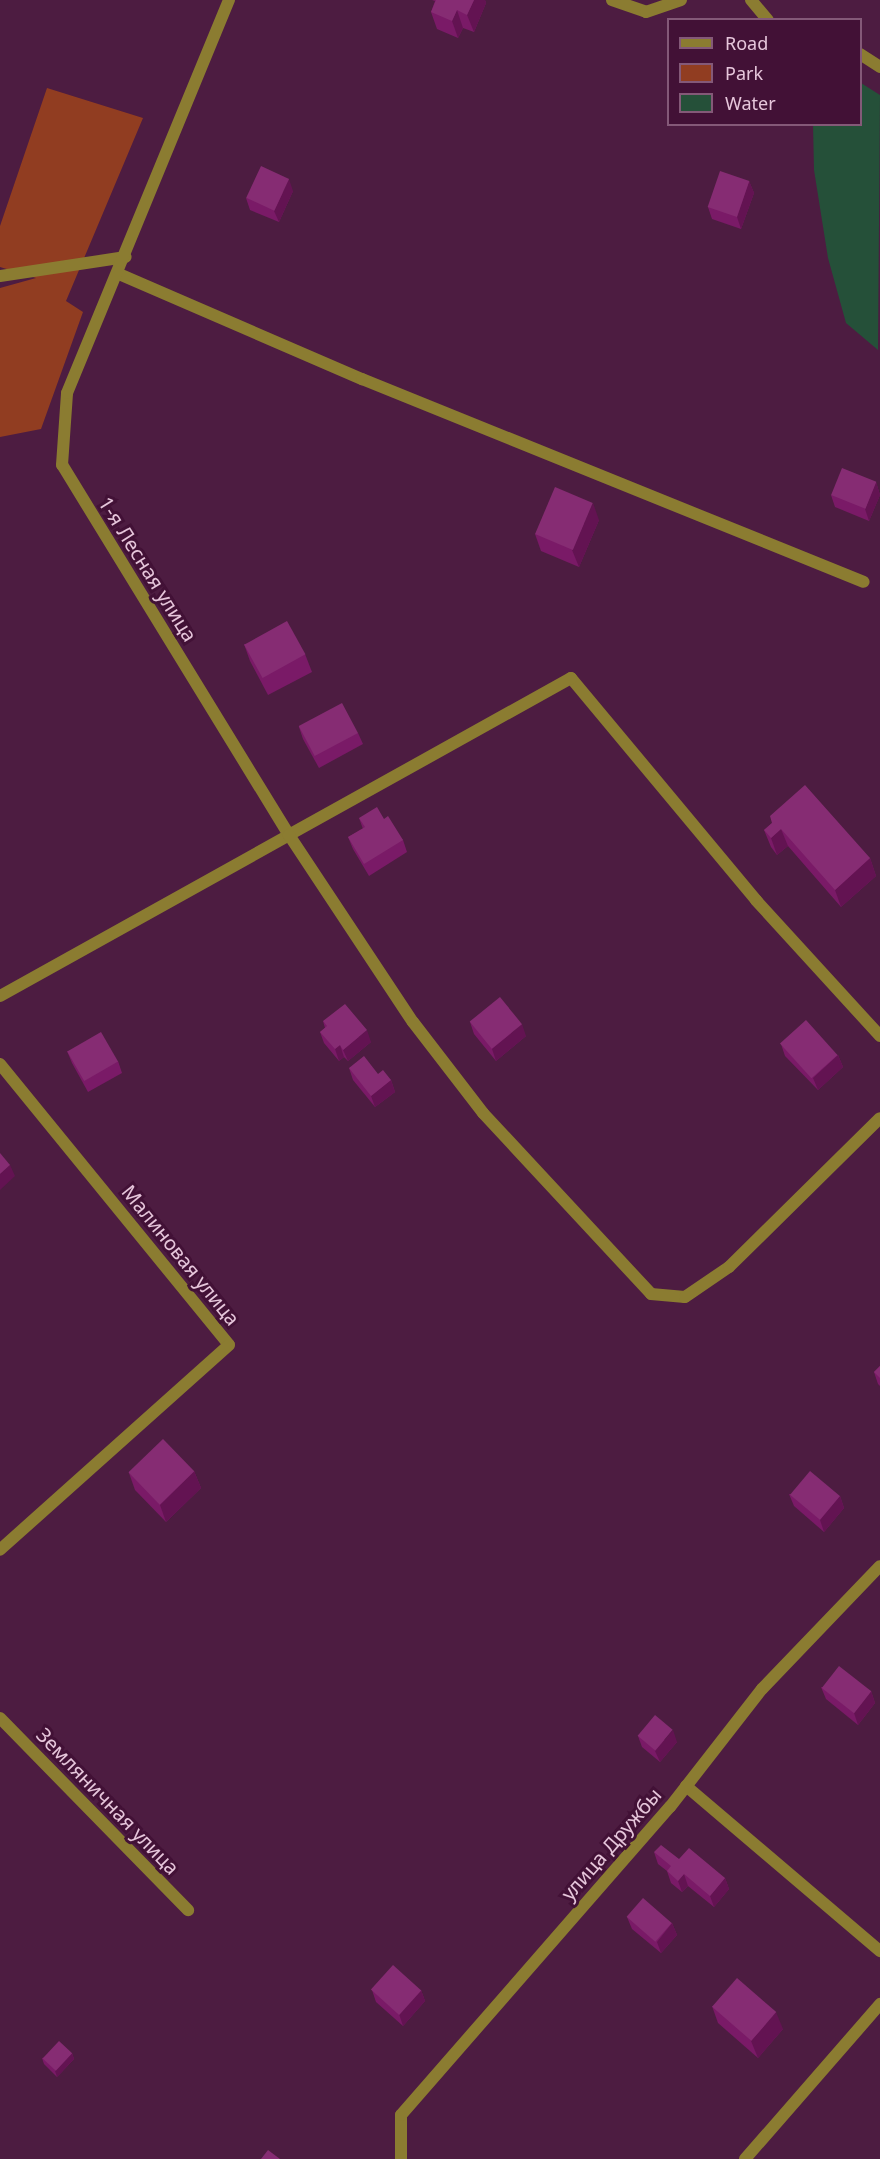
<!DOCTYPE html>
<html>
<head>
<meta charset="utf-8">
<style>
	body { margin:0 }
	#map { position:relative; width:880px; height:2159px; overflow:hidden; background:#4d1c41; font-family:"Noto Sans",sans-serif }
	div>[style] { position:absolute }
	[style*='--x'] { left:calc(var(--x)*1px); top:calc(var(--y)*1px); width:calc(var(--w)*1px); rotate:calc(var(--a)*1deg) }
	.green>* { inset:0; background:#913d21 }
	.water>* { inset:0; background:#255039 }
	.street>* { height:12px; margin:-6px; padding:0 6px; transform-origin:6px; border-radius:6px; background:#8b7c31 }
	.wall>* { inset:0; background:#7a1a67 }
	.shaded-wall>* { inset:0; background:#631352 }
	.building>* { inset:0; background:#862c73; transform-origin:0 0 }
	span { translate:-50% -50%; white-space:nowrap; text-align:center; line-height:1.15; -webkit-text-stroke:6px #421136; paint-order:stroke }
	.street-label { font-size:20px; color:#e6c6db }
	.legend { position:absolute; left:667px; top:18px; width:195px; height:108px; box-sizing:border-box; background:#421136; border:2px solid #845978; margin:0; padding:8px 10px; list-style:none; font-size:18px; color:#e6c6db }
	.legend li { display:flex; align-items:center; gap:12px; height:30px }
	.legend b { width:30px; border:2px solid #845978 }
</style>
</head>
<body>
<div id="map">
	<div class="green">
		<i style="clip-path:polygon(47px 88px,143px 118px,66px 301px,83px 312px,41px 429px,0 437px,0 288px,36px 278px,0 267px,0 226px)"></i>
	</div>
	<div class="water">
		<i style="clip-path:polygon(861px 83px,880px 95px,878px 350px,846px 323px,828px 258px,814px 170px,813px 125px,860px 124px)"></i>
	</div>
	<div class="street">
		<i style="--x:612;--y:0;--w:36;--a:19"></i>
		<i style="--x:646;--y:12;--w:37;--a:-19"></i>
		<i style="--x:751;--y:0;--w:26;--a:50"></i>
		<i style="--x:860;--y:54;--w:24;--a:33"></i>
		<i style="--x:119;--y:274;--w:265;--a:23.4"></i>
		<i style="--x:362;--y:379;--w:541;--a:22.02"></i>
		<i style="--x:0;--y:276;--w:127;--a:-8.6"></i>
		<i style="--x:0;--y:996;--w:331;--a:-29.1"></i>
		<i style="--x:289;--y:835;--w:434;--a:-121.5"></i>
		<i style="--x:62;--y:465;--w:72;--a:-86"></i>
		<i style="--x:67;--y:393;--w:425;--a:-67.6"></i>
		<i style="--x:880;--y:1036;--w:184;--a:-132.4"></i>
		<i style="--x:756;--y:900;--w:289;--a:-129.8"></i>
		<i style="--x:571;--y:678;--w:323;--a:150.9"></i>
		<i style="--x:289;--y:835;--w:224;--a:56.5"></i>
		<i style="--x:413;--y:1022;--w:115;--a:52.4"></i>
		<i style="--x:483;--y:1113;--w:247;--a:47.1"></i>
		<i style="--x:651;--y:1294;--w:34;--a:5"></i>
		<i style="--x:685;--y:1297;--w:53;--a:-34.3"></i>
		<i style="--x:729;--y:1267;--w:212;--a:-44.6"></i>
		<i style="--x:0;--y:1064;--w:362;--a:50.8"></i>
		<i style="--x:229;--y:1345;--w:307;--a:138.2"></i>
		<i style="--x:0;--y:1718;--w:269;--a:45.6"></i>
		<i style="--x:686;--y:1786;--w:255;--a:40.4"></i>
		<i style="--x:401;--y:2159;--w:44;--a:-90"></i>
		<i style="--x:401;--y:2115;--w:409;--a:-48.9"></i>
		<i style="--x:670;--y:1807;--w:150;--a:-52.1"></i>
		<i style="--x:762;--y:1689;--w:170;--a:-46.2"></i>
		<i style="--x:745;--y:2159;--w:206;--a:-48.9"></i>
	</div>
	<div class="wall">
		<i style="clip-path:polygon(432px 0,485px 0,486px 3px,474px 32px,463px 28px,458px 38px,437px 29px,431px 12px,435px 1px)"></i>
		<i style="clip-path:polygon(749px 181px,754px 193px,741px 229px,712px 219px,708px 207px)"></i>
		<i style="clip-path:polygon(293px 191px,279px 222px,250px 210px,246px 198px)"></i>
		<i style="clip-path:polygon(876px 482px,880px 495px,869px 521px,835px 507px,831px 495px)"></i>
		<i style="clip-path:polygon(599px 520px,579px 567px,541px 551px,535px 534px)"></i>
		<i style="clip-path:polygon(244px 644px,305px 654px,312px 672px,268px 695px,250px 661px)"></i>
		<i style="clip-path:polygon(299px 727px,358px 733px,363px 744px,319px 768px,303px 739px)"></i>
		<i style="clip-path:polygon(359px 818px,384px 819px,403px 840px,407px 852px,369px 876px,353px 849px,348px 837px,363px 829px)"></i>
		<i style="clip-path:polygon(772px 823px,870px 858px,876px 876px,841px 907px,788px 846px,777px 855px,771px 847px,764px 830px)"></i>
		<i style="clip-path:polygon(323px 1021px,371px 1042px,348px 1061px,344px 1057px,339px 1061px,324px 1043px,320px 1032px,325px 1028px)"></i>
		<i style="clip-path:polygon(470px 1022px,526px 1036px,496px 1061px,474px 1034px)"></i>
		<i style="clip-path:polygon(781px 1044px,838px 1055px,843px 1067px,818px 1090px,785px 1056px)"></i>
		<i style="clip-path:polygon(67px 1051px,118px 1061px,122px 1073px,88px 1092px,72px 1063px)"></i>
		<i style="clip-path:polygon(349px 1068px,378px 1074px,391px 1080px,395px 1092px,375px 1107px,353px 1080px)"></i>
		<i style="clip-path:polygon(880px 1366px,880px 1386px,878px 1384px,874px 1372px)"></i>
		<i style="clip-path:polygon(194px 1471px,201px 1488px,166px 1522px,135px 1490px,129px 1473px)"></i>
		<i style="clip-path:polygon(789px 1494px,840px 1496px,844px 1508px,824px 1532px,794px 1506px)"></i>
		<i style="clip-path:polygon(821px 1687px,871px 1691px,875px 1703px,858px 1725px,826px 1699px)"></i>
		<i style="clip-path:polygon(638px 1736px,677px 1742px,660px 1762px,642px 1747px)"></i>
		<i style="clip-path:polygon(654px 1852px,679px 1859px,725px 1878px,729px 1889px,714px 1907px,688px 1886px,682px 1892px,671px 1883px,667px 1871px,658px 1864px)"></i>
		<i style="clip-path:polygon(627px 1917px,672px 1923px,677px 1935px,661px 1953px,632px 1929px)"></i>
		<i style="clip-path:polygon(372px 1990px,421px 1990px,425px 2001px,403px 2026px,376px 2002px)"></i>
		<i style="clip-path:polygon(712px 2006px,783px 2029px,758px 2058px,718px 2023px)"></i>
		<i style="clip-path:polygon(72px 2053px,74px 2059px,57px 2077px,44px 2064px,42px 2058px)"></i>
	</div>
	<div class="shaded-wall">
		<i style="clip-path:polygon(474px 0,485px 0,486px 3px,474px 32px,467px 15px)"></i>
		<i style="clip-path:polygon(457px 10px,463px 28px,458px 38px,452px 21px)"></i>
		<i style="clip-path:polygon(289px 179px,293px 191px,279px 222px,274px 211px)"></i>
		<i style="clip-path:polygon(749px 181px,754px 193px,741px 229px,737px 217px)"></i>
		<i style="clip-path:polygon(876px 482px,880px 495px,869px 521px,865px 509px)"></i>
		<i style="clip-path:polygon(593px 503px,599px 520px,579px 567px,572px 550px)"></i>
		<i style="clip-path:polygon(781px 829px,788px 846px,777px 855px,771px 838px)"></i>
		<i style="clip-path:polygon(870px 858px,876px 876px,841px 907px,835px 890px)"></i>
		<i style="clip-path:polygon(522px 1024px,526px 1036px,496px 1061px,492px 1049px)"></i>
		<i style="clip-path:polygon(367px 1030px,371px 1042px,348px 1061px,343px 1050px)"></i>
		<i style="clip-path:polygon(340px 1045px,344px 1057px,339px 1061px,335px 1049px)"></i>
		<i style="clip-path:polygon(838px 1055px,843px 1067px,818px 1090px,813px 1078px)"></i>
		<i style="clip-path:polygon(391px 1080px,395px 1092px,375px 1107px,371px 1096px)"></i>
		<i style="clip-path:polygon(10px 1165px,15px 1176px,0 1190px,0 1174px)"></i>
		<i style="clip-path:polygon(194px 1471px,201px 1488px,166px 1522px,160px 1505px)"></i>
		<i style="clip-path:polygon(840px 1496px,844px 1508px,824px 1532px,820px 1520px)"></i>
		<i style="clip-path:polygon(871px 1691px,875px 1703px,858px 1725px,854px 1713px)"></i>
		<i style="clip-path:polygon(673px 1730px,677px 1742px,660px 1762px,655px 1751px)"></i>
		<i style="clip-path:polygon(684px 1874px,688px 1886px,682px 1892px,678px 1881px)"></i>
		<i style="clip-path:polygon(725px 1878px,729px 1889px,714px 1907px,710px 1896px)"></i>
		<i style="clip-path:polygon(672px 1923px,677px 1935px,661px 1953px,657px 1942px)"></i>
		<i style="clip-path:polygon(421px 1990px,425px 2001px,403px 2026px,399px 2014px)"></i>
		<i style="clip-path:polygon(776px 2012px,783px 2029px,758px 2058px,751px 2041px)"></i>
		<i style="clip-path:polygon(72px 2053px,74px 2059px,57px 2077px,55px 2071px)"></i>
	</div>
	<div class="building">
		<i style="clip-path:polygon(436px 0,474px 0,467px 15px,457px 10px,452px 21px,431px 12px)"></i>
		<i style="left:261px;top:166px;width:31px;height:35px;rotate:25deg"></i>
		<i style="left:720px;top:171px;width:31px;height:38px;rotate:19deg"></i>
		<i style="left:842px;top:468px;width:37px;height:29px;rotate:22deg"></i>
		<i style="left:555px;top:487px;width:41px;height:51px;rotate:23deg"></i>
		<i style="left:287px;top:621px;width:38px;height:49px;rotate:61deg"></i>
		<i style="left:342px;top:703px;width:34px;height:49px;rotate:62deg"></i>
		<i style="clip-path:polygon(805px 785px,870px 858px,835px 890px,781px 829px,771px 838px,764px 830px,772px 823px,770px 816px)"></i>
		<i style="clip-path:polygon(377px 807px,384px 819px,388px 816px,403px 840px,364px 864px,348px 837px,365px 827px,359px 818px)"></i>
		<i style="left:500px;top:997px;width:35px;height:39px;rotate:51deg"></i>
		<i style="clip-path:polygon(345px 1004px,367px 1030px,343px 1050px,340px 1045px,335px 1049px,320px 1032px,327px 1026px,323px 1021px)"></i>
		<i style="left:806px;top:1020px;width:47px;height:35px;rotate:48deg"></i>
		<i style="left:101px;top:1032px;width:34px;height:39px;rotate:60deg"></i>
		<i style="clip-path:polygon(364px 1056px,378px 1074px,383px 1070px,391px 1080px,371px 1096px,349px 1068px)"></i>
		<i style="clip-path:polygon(0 1153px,10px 1165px,0 1174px)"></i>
		<i style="clip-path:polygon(880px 1366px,880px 1378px,874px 1372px)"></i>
		<i style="left:163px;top:1439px;width:45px;height:48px;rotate:46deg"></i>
		<i style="left:810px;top:1471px;width:39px;height:31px;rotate:40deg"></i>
		<i style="left:839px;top:1666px;width:41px;height:28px;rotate:38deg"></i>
		<i style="left:655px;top:1715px;width:23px;height:27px;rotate:40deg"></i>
		<i style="clip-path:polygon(661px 1845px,679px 1859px,689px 1848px,725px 1878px,710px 1896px,684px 1874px,678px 1881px,667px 1871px,671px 1866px,654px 1852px)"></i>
		<i style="left:643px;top:1898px;width:38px;height:25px;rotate:41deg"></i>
		<i style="left:393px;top:1965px;width:38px;height:33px;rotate:42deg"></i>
		<i style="left:737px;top:1978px;width:52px;height:38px;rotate:41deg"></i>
		<i style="left:59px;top:2041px;width:18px;height:24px;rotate:43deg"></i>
		<i style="clip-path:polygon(268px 2150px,280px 2159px,261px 2159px)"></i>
	</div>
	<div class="street-label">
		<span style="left:148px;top:569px;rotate:58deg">1-я Лесная улица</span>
		<span style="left:181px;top:1255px;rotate:51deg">Малиновая улица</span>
		<span style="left:108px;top:1801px;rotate:46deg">Земляничная улица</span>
		<span style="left:611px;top:1844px;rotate:-49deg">улица Дружбы</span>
	</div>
	<ul class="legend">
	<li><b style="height:8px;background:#8b7c31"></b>Road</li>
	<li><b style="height:16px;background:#913d21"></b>Park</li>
	<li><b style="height:16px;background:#255039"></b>Water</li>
	</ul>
</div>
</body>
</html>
